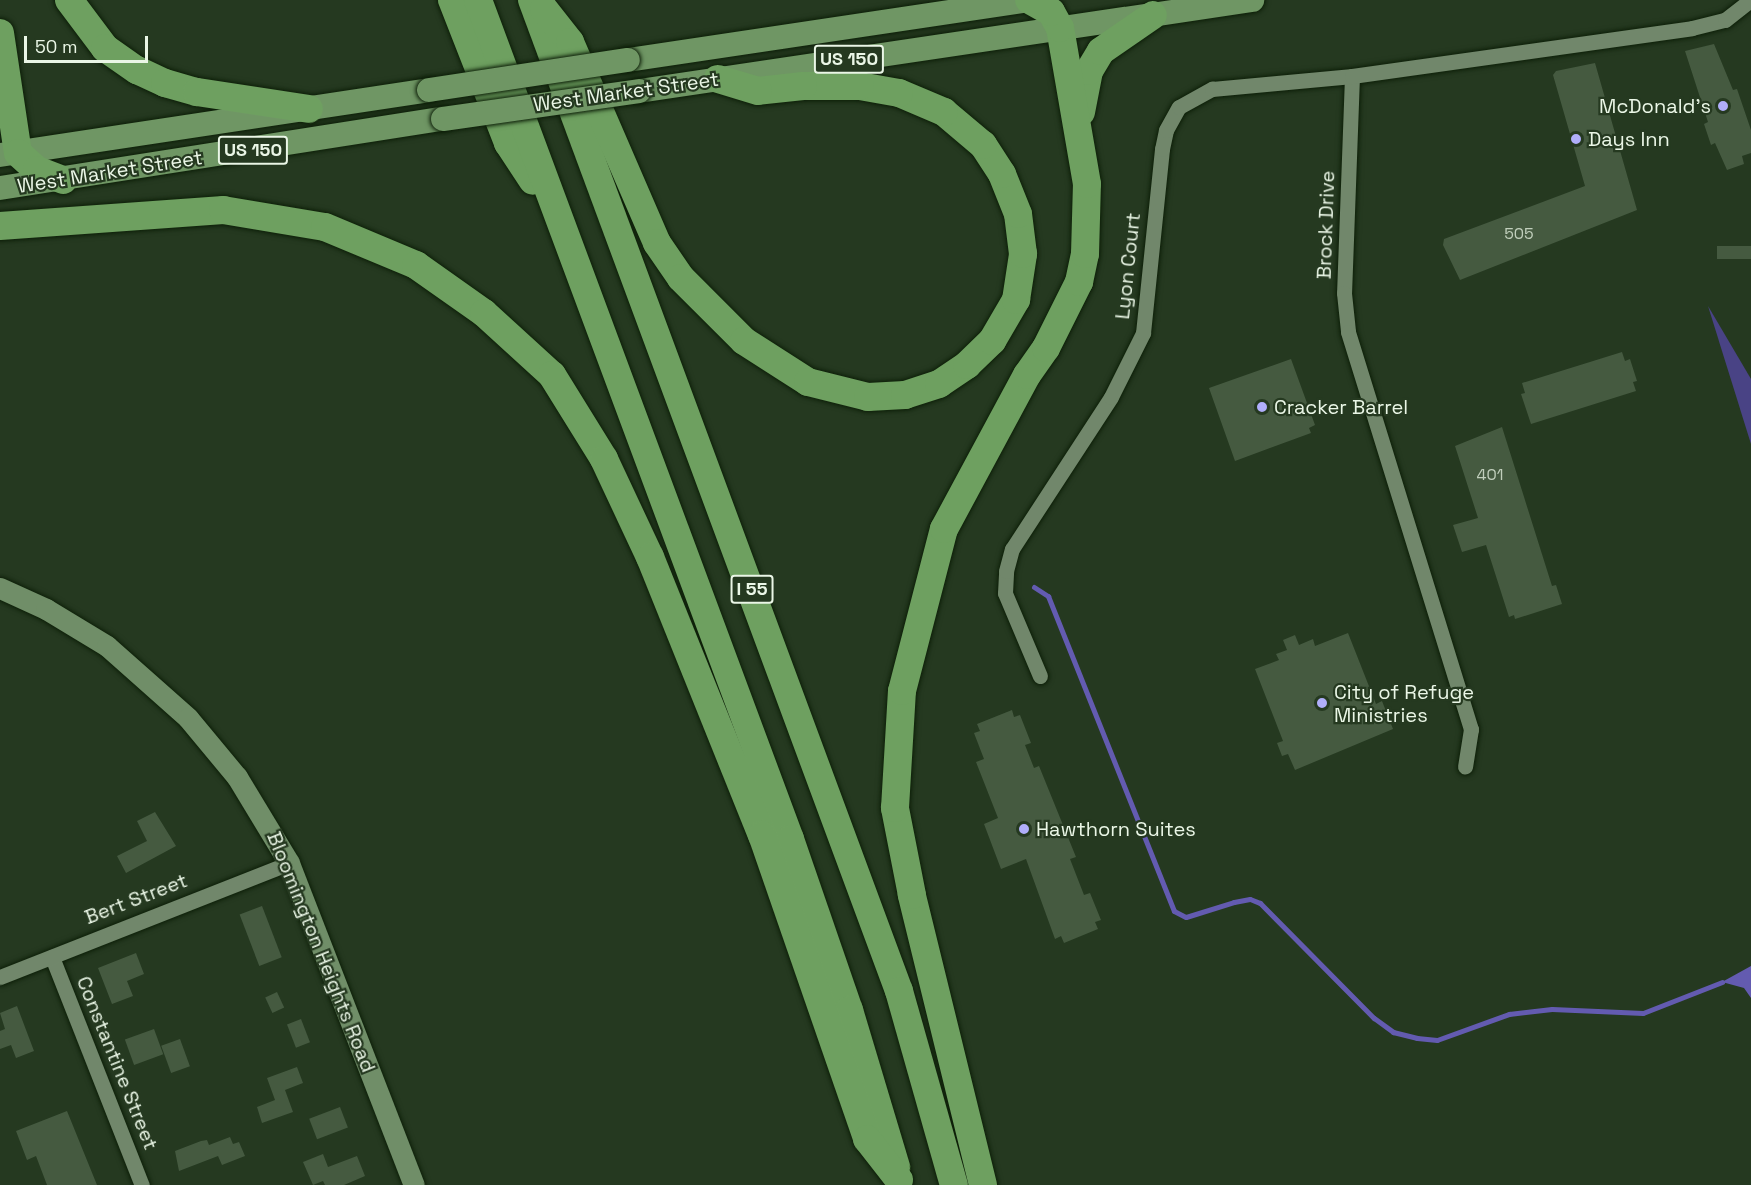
<!DOCTYPE html>
<html>
<head>
<meta charset="utf-8">
<style>
	body { margin:0 }
	#map { position:relative; width:1751px; height:1185px; overflow:hidden; background:#253920; font-family:"Space Grotesk",sans-serif }
	div>[style] { position:absolute }
	[style*='--x'] { left:calc(var(--x)*1px); top:calc(var(--y)*1px); width:calc(var(--w)*1px); rotate:calc(var(--a)*1deg) }
	.green>* { inset:0; background:#494385 }
	.water>* { inset:0; background:#635bb0 }
	.stream>* { height:5px; margin:-2.5px; padding:0 2.5px; transform-origin:2.5px; border-radius:2.5px; background:#635bb0 }
	.building>* { inset:0; background:#455a40; transform-origin:0 0 }
	.roads { filter:drop-shadow(0 0 2px #0d1f08) drop-shadow(0 0 2px #0d1f08) }
	.street>* { height:15px; margin:-7.5px; padding:0 7.5px; transform-origin:7.5px; border-radius:7.5px; background:#71876b }
	.secondary>* { height:21px; margin:-10.5px; padding:0 10.5px; transform-origin:10.5px; border-radius:10.5px; background:#708e68 }
	.primary>* { height:24px; margin:-12px; padding:0 12px; transform-origin:12px; border-radius:12px; background:#6f9664 }
	.highway>* { height:28px; margin:-14px; padding:0 14px; transform-origin:14px; border-radius:14px; background:#6ea060 }
	.bridges { filter:drop-shadow(0 0 2px #0d1f08) drop-shadow(0 0 2px #0d1f08) }
	.primary-bridge>* { height:24px; margin:-12px; padding:0 12px; transform-origin:12px; border-radius:12px; background:#6f9664 }
	.dots>* { width:16px; height:16px; translate:-50% -50%; box-sizing:border-box; border:3px solid #253920; border-radius:50% }
	span { translate:-50% -50%; white-space:nowrap; text-align:center; line-height:1.15; -webkit-text-stroke:4.5px #253920; paint-order:stroke }
	.number-label { font-size:16px; color:#c1cfbc }
	.number-label span { -webkit-text-stroke-width:0 }
	.shield-label span { padding:2px 4px; background:#253920; border:2px solid; border-radius:4px; -webkit-text-stroke-width:0 }
	.shield-label { font-size:18px; color:#eaf6e6; font-weight:700 }
	.street-label { font-size:20px; color:#eaf6e6 }
	.poi-label { font-size:20px; color:#eaf6e6 }
	.right { translate:-100% -50%; text-align:right }
	.left { translate:0 -50%; text-align:left }
	.scale { position:absolute; left:24px; top:36px; width:124px; height:27px; box-sizing:border-box; border:3px solid #eaf6e6; border-top:0; padding-left:8px; font-size:18px; line-height:21px; white-space:nowrap; color:#eaf6e6; -webkit-text-stroke:4px #253920; paint-order:stroke }
</style>
</head>
<body>
<div id="map">
	<div class="green">
		<i style="clip-path:polygon(1708px 306px,1751px 379px,1751px 444px)"></i>
	</div>
	<div class="water">
		<i style="clip-path:polygon(1751px 966px,1751px 998px,1744px 988px,1722px 982px)"></i>
	</div>
	<div class="stream">
		<i style="--x:1034;--y:587;--w:17;--a:33"></i>
		<i style="--x:1048;--y:596;--w:339;--a:68.2"></i>
		<i style="--x:1174;--y:911;--w:13;--a:27"></i>
		<i style="--x:1186;--y:917;--w:50;--a:-17.4"></i>
		<i style="--x:1234;--y:902;--w:16;--a:-11"></i>
		<i style="--x:1250;--y:899;--w:11;--a:22"></i>
		<i style="--x:1260;--y:903;--w:162;--a:45.3"></i>
		<i style="--x:1374;--y:1018;--w:24;--a:36"></i>
		<i style="--x:1393;--y:1032;--w:25;--a:14"></i>
		<i style="--x:1417;--y:1038;--w:20;--a:6"></i>
		<i style="--x:1437;--y:1040;--w:77;--a:-19.9"></i>
		<i style="--x:1509;--y:1014;--w:43;--a:-6.6"></i>
		<i style="--x:1552;--y:1009;--w:91;--a:2.5"></i>
		<i style="--x:1643;--y:1013;--w:85;--a:-21.4"></i>
	</div>
	<div class="building">
		<i style="clip-path:polygon(1714px 44px,1733px 90px,1737px 89px,1751px 130px,1751px 153px,1742px 156px,1744px 164px,1727px 170px,1715px 143px,1711px 145px,1704px 124px,1708px 122px,1685px 51px)"></i>
		<i style="clip-path:polygon(1595px 63px,1637px 210px,1460px 280px,1443px 245px,1444px 239px,1585px 186px,1553px 75px,1556px 71px)"></i>
		<i style="left:1751px;top:246px;width:13px;height:34px;rotate:90deg"></i>
		<i style="clip-path:polygon(1622px 352px,1625px 361px,1630px 359px,1637px 381px,1633px 382px,1636px 391px,1531px 424px,1521px 394px,1525px 393px,1522px 383px)"></i>
		<i style="clip-path:polygon(1291px 359px,1315px 425px,1309px 428px,1311px 433px,1235px 461px,1209px 388px)"></i>
		<i style="clip-path:polygon(1502px 427px,1552px 586px,1556px 585px,1562px 604px,1515px 619px,1514px 615px,1509px 617px,1486px 545px,1462px 552px,1453px 525px,1478px 518px,1455px 446px)"></i>
		<i style="clip-path:polygon(1348px 633px,1376px 704px,1382px 701px,1393px 729px,1295px 770px,1288px 754px,1282px 756px,1277px 743px,1283px 741px,1255px 669px,1279px 660px,1276px 654px,1287px 650px,1283px 640px,1295px 635px,1299px 645px,1313px 639px,1315px 646px)"></i>
		<i style="clip-path:polygon(1012px 710px,1014px 717px,1020px 715px,1031px 743px,1025px 745px,1034px 768px,1039px 766px,1076px 857px,1070px 859px,1084px 895px,1090px 893px,1101px 920px,1095px 922px,1098px 929px,1064px 943px,1061px 936px,1055px 939px,1026px 859px,1001px 869px,984px 824px,998px 818px,976px 762px,984px 759px,974px 733px,980px 731px,977px 724px)"></i>
		<i style="clip-path:polygon(155px 812px,176px 846px,126px 873px,117px 856px,147px 841px,137px 821px)"></i>
		<i style="left:262px;top:906px;width:55px;height:24px;rotate:69deg"></i>
		<i style="clip-path:polygon(136px 953px,144px 974px,127px 981px,133px 996px,112px 1004px,98px 968px)"></i>
		<i style="left:277px;top:992px;width:17px;height:13px;rotate:65deg"></i>
		<i style="clip-path:polygon(17px 1006px,34px 1051px,16px 1058px,11px 1045px,0 1049px,0 1031px,5px 1029px,0 1013px)"></i>
		<i style="left:301px;top:1019px;width:25px;height:15px;rotate:69deg"></i>
		<i style="left:154px;top:1029px;width:27px;height:31px;rotate:70deg"></i>
		<i style="left:180px;top:1039px;width:29px;height:20px;rotate:70deg"></i>
		<i style="clip-path:polygon(297px 1067px,303px 1083px,285px 1090px,293px 1112px,262px 1123px,257px 1107px,275px 1100px,267px 1078px)"></i>
		<i style="left:340px;top:1107px;width:22px;height:33px;rotate:69deg"></i>
		<i style="clip-path:polygon(67px 1111px,97px 1185px,47px 1185px,36px 1156px,27px 1160px,16px 1131px)"></i>
		<i style="clip-path:polygon(230px 1137px,233px 1144px,239px 1142px,245px 1156px,222px 1165px,218px 1156px,179px 1171px,175px 1151px,201px 1141px,207px 1140px,209px 1145px)"></i>
		<i style="clip-path:polygon(323px 1154px,328px 1167px,357px 1156px,365px 1176px,344px 1185px,325px 1185px,323px 1181px,313px 1185px,303px 1162px)"></i>
	</div>
	<div class="roads">
		<div class="street">
			<i style="--x:1352;--y:76;--w:217;--a:92.1"></i>
			<i style="--x:1344;--y:293;--w:39;--a:84"></i>
			<i style="--x:1348;--y:332;--w:416;--a:72.8"></i>
			<i style="--x:1471;--y:729;--w:38;--a:99"></i>
			<i style="--x:1040;--y:676;--w:90;--a:-112.9"></i>
			<i style="--x:1005;--y:593;--w:22;--a:-87"></i>
			<i style="--x:1006;--y:571;--w:23;--a:-75"></i>
			<i style="--x:1012;--y:549;--w:181;--a:-56.9"></i>
			<i style="--x:1111;--y:397;--w:72;--a:-63.4"></i>
			<i style="--x:1143;--y:333;--w:185;--a:-84.1"></i>
			<i style="--x:1162;--y:149;--w:19;--a:-78"></i>
			<i style="--x:1166;--y:130;--w:26;--a:-61"></i>
			<i style="--x:1179;--y:107;--w:38;--a:-29"></i>
			<i style="--x:1212;--y:89;--w:141;--a:-5.3"></i>
			<i style="--x:1352;--y:76;--w:343;--a:-8"></i>
			<i style="--x:1692;--y:28;--w:34;--a:-14"></i>
			<i style="--x:1725;--y:20;--w:33;--a:-38"></i>
			<i style="--x:52;--y:957;--w:245;--a:68.5"></i>
			<i style="--x:0;--y:977;--w:311;--a:-21.5"></i>
		</div>
		<div class="secondary">
			<i style="--x:0;--y:588;--w:51;--a:24.5"></i>
			<i style="--x:46;--y:609;--w:71;--a:31.2"></i>
			<i style="--x:107;--y:646;--w:108;--a:41.6"></i>
			<i style="--x:188;--y:718;--w:77;--a:50.3"></i>
			<i style="--x:237;--y:777;--w:100;--a:58.8"></i>
			<i style="--x:289;--y:863;--w:345;--a:68.8"></i>
		</div>
		<div class="primary">
			<i style="--x:628;--y:60;--w:405;--a:-8.5"></i>
			<i style="--x:639;--y:91;--w:620;--a:-8.44"></i>
			<i style="--x:0;--y:155;--w:434;--a:-8.6"></i>
			<i style="--x:0;--y:188;--w:448;--a:-8.9"></i>
		</div>
		<div class="highway">
			<i style="--x:69;--y:0;--w:60;--a:53.1"></i>
			<i style="--x:105;--y:48;--w:39;--a:35"></i>
			<i style="--x:137;--y:70;--w:31;--a:25"></i>
			<i style="--x:165;--y:83;--w:33;--a:16"></i>
			<i style="--x:197;--y:92;--w:113;--a:8.6"></i>
			<i style="--x:452;--y:0;--w:154;--a:68.6"></i>
			<i style="--x:508;--y:143;--w:45;--a:56.7"></i>
			<i style="--x:478;--y:0;--w:895;--a:69.6"></i>
			<i style="--x:790;--y:839;--w:181;--a:71"></i>
			<i style="--x:849;--y:1010;--w:164;--a:73.3"></i>
			<i style="--x:532;--y:0;--w:1057;--a:69.68"></i>
			<i style="--x:899;--y:991;--w:202;--a:74.2"></i>
			<i style="--x:544;--y:9;--w:42;--a:51.8"></i>
			<i style="--x:570;--y:42;--w:219;--a:66.6"></i>
			<i style="--x:657;--y:243;--w:42;--a:55.6"></i>
			<i style="--x:681;--y:278;--w:89;--a:45"></i>
			<i style="--x:744;--y:341;--w:76;--a:32.6"></i>
			<i style="--x:808;--y:382;--w:62;--a:14"></i>
			<i style="--x:868;--y:397;--w:37;--a:-3"></i>
			<i style="--x:905;--y:395;--w:36;--a:-18"></i>
			<i style="--x:939;--y:384;--w:34;--a:-34"></i>
			<i style="--x:967;--y:365;--w:35;--a:-44"></i>
			<i style="--x:992;--y:341;--w:48;--a:-59.7"></i>
			<i style="--x:1016;--y:300;--w:47;--a:-81.3"></i>
			<i style="--x:1023;--y:254;--w:40;--a:-97.1"></i>
			<i style="--x:1018;--y:214;--w:43;--a:-111.8"></i>
			<i style="--x:1002;--y:174;--w:35;--a:-123"></i>
			<i style="--x:983;--y:145;--w:51;--a:-139.8"></i>
			<i style="--x:944;--y:112;--w:49;--a:-157.1"></i>
			<i style="--x:899;--y:93;--w:40;--a:-170"></i>
			<i style="--x:860;--y:86;--w:57;--a:180"></i>
			<i style="--x:803;--y:86;--w:45;--a:173.7"></i>
			<i style="--x:758;--y:91;--w:42;--a:-163.3"></i>
			<i style="--x:0;--y:33;--w:121;--a:81.5"></i>
			<i style="--x:18;--y:153;--w:25;--a:42"></i>
			<i style="--x:37;--y:170;--w:28;--a:21"></i>
			<i style="--x:1081;--y:112;--w:42;--a:-79"></i>
			<i style="--x:1089;--y:71;--w:23;--a:-59"></i>
			<i style="--x:1101;--y:51;--w:63;--a:-34.7"></i>
			<i style="--x:0;--y:226;--w:224;--a:-4.1"></i>
			<i style="--x:223;--y:210;--w:103;--a:9.5"></i>
			<i style="--x:325;--y:227;--w:99;--a:22.7"></i>
			<i style="--x:416;--y:265;--w:83;--a:35.2"></i>
			<i style="--x:484;--y:313;--w:92;--a:42.4"></i>
			<i style="--x:552;--y:375;--w:99;--a:58.2"></i>
			<i style="--x:604;--y:459;--w:108;--a:64.9"></i>
			<i style="--x:650;--y:557;--w:300;--a:68.1"></i>
			<i style="--x:762;--y:835;--w:322;--a:70.9"></i>
			<i style="--x:867;--y:1139;--w:52;--a:52"></i>
			<i style="--x:983;--y:1185;--w:299;--a:-103.8"></i>
			<i style="--x:912;--y:895;--w:89;--a:-101.1"></i>
			<i style="--x:895;--y:808;--w:117;--a:-86.6"></i>
			<i style="--x:902;--y:691;--w:167;--a:-75.5"></i>
			<i style="--x:944;--y:529;--w:175;--a:-61.7"></i>
			<i style="--x:1027;--y:375;--w:33;--a:-55"></i>
			<i style="--x:1046;--y:348;--w:74;--a:-63.4"></i>
			<i style="--x:1079;--y:282;--w:29;--a:-78"></i>
			<i style="--x:1085;--y:254;--w:70;--a:-88.4"></i>
			<i style="--x:1087;--y:184;--w:158;--a:-99.8"></i>
			<i style="--x:1060;--y:28;--w:18;--a:-119"></i>
			<i style="--x:1051;--y:12;--w:25;--a:-151"></i>
		</div>
	</div>
	<div class="bridges">
		<div class="primary-bridge">
			<i style="--x:429;--y:90;--w:201;--a:-8.6"></i>
			<i style="--x:443;--y:119;--w:198;--a:-8.1"></i>
		</div>
	</div>
	<div class="dots">
		<i style="left:1723px;top:106px;background:#b0aefa"></i>
		<i style="left:1576px;top:139px;background:#b0aefa"></i>
		<i style="left:1262px;top:407px;background:#b0aefa"></i>
		<i style="left:1322px;top:703px;background:#b0aefa"></i>
		<i style="left:1024px;top:829px;background:#b0aefa"></i>
	</div>
	<div class="number-label">
		<span style="left:1519px;top:234px">505</span>
		<span style="left:1490px;top:475px">401</span>
	</div>
	<div class="shield-label">
		<span style="left:849px;top:59px">US 150</span>
		<span style="left:253px;top:150px">US 150</span>
		<span style="left:752px;top:589px">I 55</span>
	</div>
	<div class="street-label">
		<span style="left:626px;top:92px;rotate:-8deg">West Market Street</span>
		<span style="left:110px;top:172px;rotate:-9deg">West Market Street</span>
		<span style="left:1326px;top:225px;rotate:-88deg">Brock Drive</span>
		<span style="left:1128px;top:266px;rotate:-84deg">Lyon Court</span>
		<span style="left:136px;top:899px;rotate:-21deg">Bert Street</span>
		<span style="left:321px;top:952px;rotate:68deg">Bloomington Heights Road</span>
		<span style="left:117px;top:1063px;rotate:68deg">Constantine Street</span>
	</div>
	<div class="poi-label">
		<span class="right" style="left:1711px;top:106px">McDonald's</span>
		<span class="left" style="left:1588px;top:139px">Days Inn</span>
		<span class="left" style="left:1274px;top:407px">Cracker Barrel</span>
		<span class="left" style="left:1334px;top:704px">City of Refuge<br>Ministries</span>
		<span class="left" style="left:1036px;top:829px">Hawthorn Suites</span>
	</div>
	<div class="scale">50 m</div>
</div>
</body>
</html>
